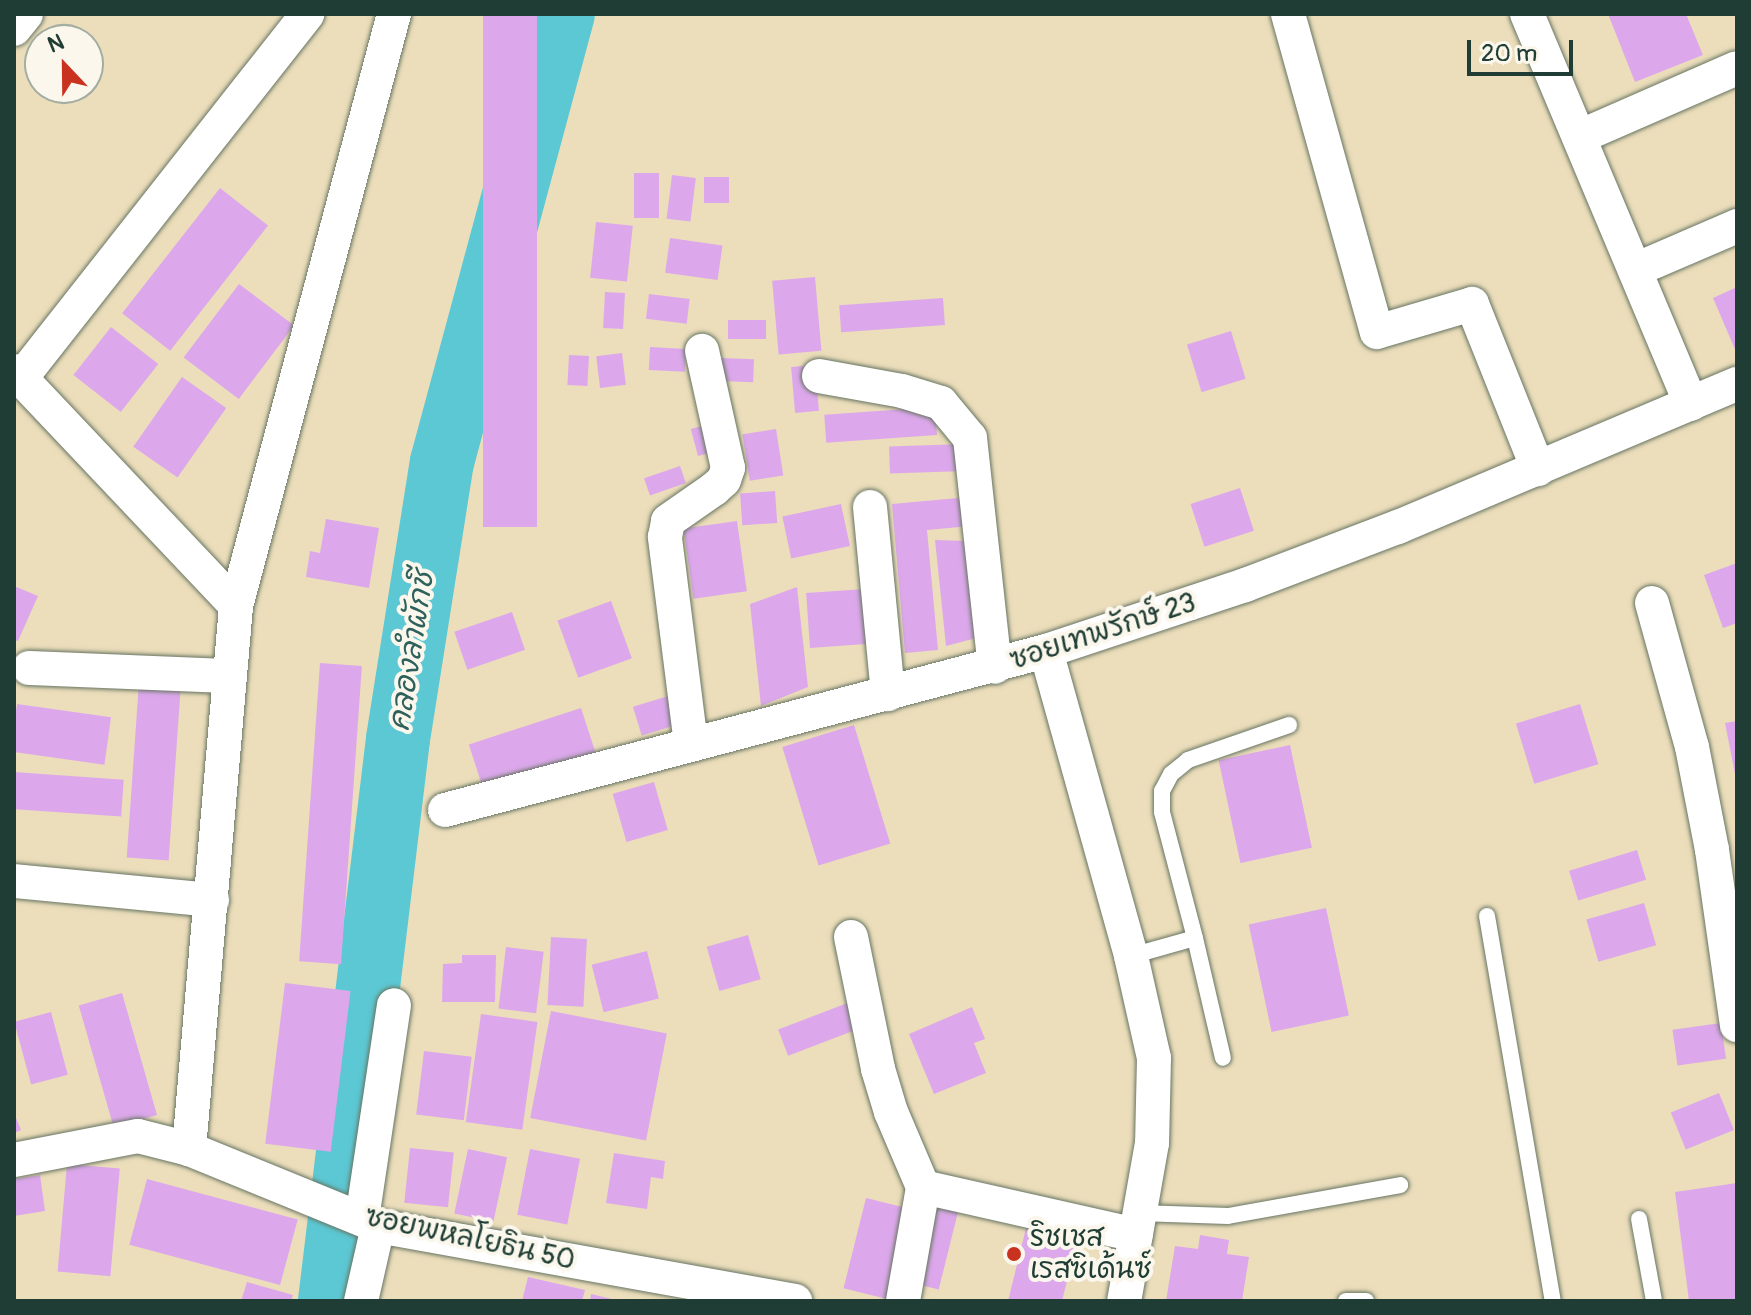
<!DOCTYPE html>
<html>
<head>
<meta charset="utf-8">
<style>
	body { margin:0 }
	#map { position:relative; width:1751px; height:1315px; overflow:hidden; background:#ecdebb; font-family:Pangolin,"Playpen Sans Thai",sans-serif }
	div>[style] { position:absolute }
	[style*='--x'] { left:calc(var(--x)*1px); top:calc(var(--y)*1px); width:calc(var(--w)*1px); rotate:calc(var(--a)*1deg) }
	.river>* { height:64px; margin:-32px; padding:0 32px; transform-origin:32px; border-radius:32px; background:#5cc8d3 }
	.building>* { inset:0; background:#dca8eb; transform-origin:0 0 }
	.roads { filter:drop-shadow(0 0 2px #677563) drop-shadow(0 0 2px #677563) }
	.service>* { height:16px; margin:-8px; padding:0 8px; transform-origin:8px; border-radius:8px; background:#fff }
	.minor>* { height:34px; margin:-17px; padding:0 17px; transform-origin:17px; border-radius:17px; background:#fff }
	.dots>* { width:22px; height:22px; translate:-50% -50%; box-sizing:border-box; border:4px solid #fbf7ec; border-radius:50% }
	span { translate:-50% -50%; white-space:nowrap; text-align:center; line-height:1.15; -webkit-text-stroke:8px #fbf7ec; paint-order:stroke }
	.street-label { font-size:28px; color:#1f3d34 }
	.poi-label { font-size:28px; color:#1f3d34 }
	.left { translate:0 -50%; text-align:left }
	.water-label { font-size:30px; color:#2e605c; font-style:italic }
	.frame { position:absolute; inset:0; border:16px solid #1f3d34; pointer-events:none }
	.north { position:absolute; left:24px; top:24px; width:80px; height:80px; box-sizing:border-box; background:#fbf7ec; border:2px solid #a3ada2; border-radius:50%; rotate:338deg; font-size:22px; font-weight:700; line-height:32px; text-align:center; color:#1f3d34 }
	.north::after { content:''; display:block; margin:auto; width:28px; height:36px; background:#c8321e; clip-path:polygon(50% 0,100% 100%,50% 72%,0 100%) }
	.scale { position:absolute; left:1467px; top:40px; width:106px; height:36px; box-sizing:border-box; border:4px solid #1f3d34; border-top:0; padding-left:10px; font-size:24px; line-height:28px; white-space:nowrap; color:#1f3d34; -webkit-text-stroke:6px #fbf7ec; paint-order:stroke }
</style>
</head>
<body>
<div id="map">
	<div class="river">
		<i style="--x:330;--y:1301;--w:566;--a:-83.1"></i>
		<i style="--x:398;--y:739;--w:280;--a:-81"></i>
		<i style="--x:442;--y:462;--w:464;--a:-74.9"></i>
	</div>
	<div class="building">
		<i style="left:483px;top:14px;width:54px;height:513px"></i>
		<i style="clip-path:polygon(1608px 14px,1686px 14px,1703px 55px,1635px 82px)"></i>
		<i style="left:634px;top:173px;width:25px;height:45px"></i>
		<i style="left:672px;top:175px;width:24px;height:44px;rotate:7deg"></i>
		<i style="left:704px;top:177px;width:25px;height:26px"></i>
		<i style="left:220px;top:188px;width:61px;height:159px;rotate:38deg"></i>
		<i style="left:596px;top:222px;width:37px;height:56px;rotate:6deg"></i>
		<i style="left:670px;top:238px;width:53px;height:35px;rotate:8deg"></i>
		<i style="left:815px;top:277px;width:74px;height:43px;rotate:85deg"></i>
		<i style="left:239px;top:284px;width:69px;height:92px;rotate:37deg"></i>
		<i style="clip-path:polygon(1737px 287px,1737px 354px,1713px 298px)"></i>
		<i style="left:605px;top:292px;width:20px;height:36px;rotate:3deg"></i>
		<i style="left:649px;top:294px;width:41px;height:25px;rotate:7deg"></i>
		<i style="left:943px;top:298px;width:27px;height:104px;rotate:86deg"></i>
		<i style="left:728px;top:320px;width:38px;height:19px"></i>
		<i style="left:111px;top:327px;width:60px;height:61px;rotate:38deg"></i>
		<i style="left:1231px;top:331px;width:50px;height:46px;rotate:73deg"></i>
		<i style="left:650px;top:347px;width:36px;height:23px;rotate:3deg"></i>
		<i style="left:622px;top:353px;width:32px;height:26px;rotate:83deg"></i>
		<i style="left:569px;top:355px;width:20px;height:30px;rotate:3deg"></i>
		<i style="left:721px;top:358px;width:33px;height:23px;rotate:2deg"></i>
		<i style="left:815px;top:365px;width:46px;height:24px;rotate:85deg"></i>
		<i style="left:182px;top:377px;width:54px;height:85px;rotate:35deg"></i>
		<i style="left:935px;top:407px;width:28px;height:111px;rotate:86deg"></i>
		<i style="left:713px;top:423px;width:28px;height:23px;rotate:75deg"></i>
		<i style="left:776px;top:429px;width:47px;height:34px;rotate:81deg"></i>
		<i style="left:964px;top:444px;width:27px;height:75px;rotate:88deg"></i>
		<i style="left:680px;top:466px;width:18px;height:38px;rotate:71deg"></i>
		<i style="left:1240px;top:488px;width:45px;height:52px;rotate:72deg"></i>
		<i style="left:775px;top:491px;width:32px;height:35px;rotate:86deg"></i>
		<i style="clip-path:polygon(969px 497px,971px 526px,927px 530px,938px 650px,905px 653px,892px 504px)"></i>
		<i style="left:841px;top:504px;width:43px;height:60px;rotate:78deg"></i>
		<i style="clip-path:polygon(326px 519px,379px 528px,369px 588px,306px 577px,310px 551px,320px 553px)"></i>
		<i style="left:737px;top:521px;width:71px;height:54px;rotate:82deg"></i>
		<i style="clip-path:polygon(935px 540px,968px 541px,984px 636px,946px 646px)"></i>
		<i style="clip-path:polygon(1737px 563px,1737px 623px,1723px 628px,1704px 575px)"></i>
		<i style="clip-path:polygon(14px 586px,38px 596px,18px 641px,14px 640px)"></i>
		<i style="clip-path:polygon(797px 587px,808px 687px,761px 706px,750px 604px)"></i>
		<i style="left:865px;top:589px;width:55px;height:59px;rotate:86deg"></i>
		<i style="left:611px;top:601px;width:61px;height:57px;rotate:70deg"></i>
		<i style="left:512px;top:612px;width:40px;height:61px;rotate:71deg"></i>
		<i style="left:320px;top:663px;width:42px;height:299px;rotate:4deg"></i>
		<i style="left:139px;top:682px;width:42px;height:176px;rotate:4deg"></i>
		<i style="left:675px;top:694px;width:30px;height:44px;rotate:73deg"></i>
		<i style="left:17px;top:704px;width:95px;height:48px;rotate:8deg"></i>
		<i style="left:1580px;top:704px;width:63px;height:67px;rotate:73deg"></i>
		<i style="left:581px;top:708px;width:52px;height:118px;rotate:72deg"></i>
		<i style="clip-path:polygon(1737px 721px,1737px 779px,1736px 779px,1725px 723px)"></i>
		<i style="left:854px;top:725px;width:124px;height:75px;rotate:73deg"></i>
		<i style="left:1290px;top:745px;width:105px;height:73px;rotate:78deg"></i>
		<i style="left:14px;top:772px;width:110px;height:37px;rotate:4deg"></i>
		<i style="left:654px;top:782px;width:50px;height:43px;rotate:74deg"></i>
		<i style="left:1637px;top:850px;width:31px;height:71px;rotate:73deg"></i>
		<i style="left:1644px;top:903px;width:44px;height:60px;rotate:74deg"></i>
		<i style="left:1326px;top:908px;width:110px;height:79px;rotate:78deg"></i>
		<i style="left:748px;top:935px;width:46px;height:43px;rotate:74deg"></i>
		<i style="left:551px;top:937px;width:36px;height:68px;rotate:3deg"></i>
		<i style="left:506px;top:947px;width:38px;height:62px;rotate:7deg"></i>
		<i style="left:647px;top:951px;width:49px;height:57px;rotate:76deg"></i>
		<i style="clip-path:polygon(462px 955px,496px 955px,495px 1002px,442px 1002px,443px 964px,462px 963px)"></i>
		<i style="left:285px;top:983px;width:66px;height:162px;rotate:7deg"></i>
		<i style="left:122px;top:993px;width:127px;height:45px;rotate:74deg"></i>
		<i style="left:850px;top:1002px;width:28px;height:77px;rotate:69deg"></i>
		<i style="clip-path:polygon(972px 1007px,985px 1039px,974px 1043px,986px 1073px,934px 1094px,909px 1034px)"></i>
		<i style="left:551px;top:1011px;width:118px;height:109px;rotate:11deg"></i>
		<i style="left:51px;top:1012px;width:65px;height:38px;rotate:75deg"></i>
		<i style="left:481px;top:1014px;width:57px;height:109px;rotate:8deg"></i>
		<i style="left:1721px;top:1023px;width:36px;height:49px;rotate:82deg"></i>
		<i style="left:424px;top:1051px;width:48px;height:64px;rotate:7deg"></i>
		<i style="left:1719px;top:1093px;width:40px;height:52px;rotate:68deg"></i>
		<i style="clip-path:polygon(14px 1113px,21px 1130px,14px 1133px)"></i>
		<i style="left:410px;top:1148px;width:44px;height:55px;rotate:6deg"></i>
		<i style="left:468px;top:1149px;width:40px;height:66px;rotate:12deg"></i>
		<i style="left:530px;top:1149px;width:51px;height:67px;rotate:11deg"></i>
		<i style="clip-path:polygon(614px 1153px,665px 1161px,663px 1179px,651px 1177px,647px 1209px,606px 1203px)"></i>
		<i style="left:67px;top:1164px;width:53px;height:108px;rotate:5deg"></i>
		<i style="clip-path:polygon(40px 1175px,45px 1211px,14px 1216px,14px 1179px)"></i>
		<i style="left:147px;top:1179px;width:156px;height:68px;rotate:15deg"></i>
		<i style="clip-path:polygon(1737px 1183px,1737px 1301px,1689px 1301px,1675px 1192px)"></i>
		<i style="left:866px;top:1198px;width:50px;height:93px;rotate:14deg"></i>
		<i style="left:935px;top:1201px;width:25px;height:85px;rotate:14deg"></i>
		<i style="clip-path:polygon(1028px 1220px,1079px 1233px,1062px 1301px,1008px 1301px)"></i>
		<i style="clip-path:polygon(1200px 1235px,1229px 1240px,1227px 1254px,1249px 1257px,1242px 1301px,1166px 1301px,1175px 1246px,1198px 1249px)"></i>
		<i style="clip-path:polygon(528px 1277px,585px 1290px,582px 1301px,522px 1301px)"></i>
		<i style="clip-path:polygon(247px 1282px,293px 1295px,291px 1301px,241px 1301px)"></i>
		<i style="clip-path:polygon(591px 1294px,616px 1300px,616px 1301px,590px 1301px)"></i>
	</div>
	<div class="roads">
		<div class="service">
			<i style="--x:1487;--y:916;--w:391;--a:80.3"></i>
			<i style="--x:1195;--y:938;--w:123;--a:76.9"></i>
			<i style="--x:1131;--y:956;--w:66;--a:-15.7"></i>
			<i style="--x:1195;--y:938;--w:130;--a:-104.7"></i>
			<i style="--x:1162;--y:812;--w:21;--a:-90"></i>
			<i style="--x:1162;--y:791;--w:19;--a:-62"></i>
			<i style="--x:1171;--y:774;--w:22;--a:-39"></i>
			<i style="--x:1188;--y:760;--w:107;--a:-19.1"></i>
			<i style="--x:1139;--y:1213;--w:89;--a:1.9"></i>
			<i style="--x:1228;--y:1216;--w:175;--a:-10.2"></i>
			<i style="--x:1639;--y:1219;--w:83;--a:79.6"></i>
			<i style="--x:1346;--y:1301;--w:20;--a:0"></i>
		</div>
		<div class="minor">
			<i style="--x:1288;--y:14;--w:330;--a:74.4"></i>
			<i style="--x:1377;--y:332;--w:99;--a:-16.4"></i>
			<i style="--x:1472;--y:304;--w:178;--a:68.2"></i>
			<i style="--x:1527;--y:14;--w:423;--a:67.2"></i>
			<i style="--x:14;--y:29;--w:19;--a:-51"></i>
			<i style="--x:1579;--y:137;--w:172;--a:-23.6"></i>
			<i style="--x:1635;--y:270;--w:111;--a:-23.3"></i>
			<i style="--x:14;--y:371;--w:323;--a:46.6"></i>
			<i style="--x:819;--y:376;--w:84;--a:10.2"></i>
			<i style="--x:902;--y:391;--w:41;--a:17.1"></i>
			<i style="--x:941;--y:403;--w:45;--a:50.4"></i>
			<i style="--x:970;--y:438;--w:230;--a:83.8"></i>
			<i style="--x:21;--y:378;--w:463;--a:-51.8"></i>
			<i style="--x:870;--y:507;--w:188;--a:84.5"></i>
			<i style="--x:1652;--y:603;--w:149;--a:74.5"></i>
			<i style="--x:1692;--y:747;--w:105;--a:79"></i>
			<i style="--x:1712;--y:850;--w:177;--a:81.9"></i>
			<i style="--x:1046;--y:651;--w:317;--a:74.4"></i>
			<i style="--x:1131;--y:956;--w:105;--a:77.3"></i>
			<i style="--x:1154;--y:1058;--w:85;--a:91.3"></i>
			<i style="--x:1152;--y:1143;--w:160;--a:100"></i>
			<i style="--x:29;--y:668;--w:199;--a:2.3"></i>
			<i style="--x:691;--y:744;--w:209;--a:-97.2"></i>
			<i style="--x:665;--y:537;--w:16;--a:-79"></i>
			<i style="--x:668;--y:521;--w:56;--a:-34.8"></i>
			<i style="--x:714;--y:489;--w:13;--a:-42"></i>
			<i style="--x:724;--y:480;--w:13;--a:-72"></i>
			<i style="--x:728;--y:468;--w:120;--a:-102.5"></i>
			<i style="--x:445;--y:810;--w:622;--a:-14.82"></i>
			<i style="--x:1046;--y:651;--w:210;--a:-18.3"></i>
			<i style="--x:1245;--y:585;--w:164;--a:-20.8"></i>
			<i style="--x:1398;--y:527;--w:368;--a:-22.9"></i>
			<i style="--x:14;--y:881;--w:199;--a:5.5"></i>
			<i style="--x:851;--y:937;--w:135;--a:78.4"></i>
			<i style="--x:878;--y:1069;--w:45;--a:73.2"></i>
			<i style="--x:891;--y:1112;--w:82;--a:66.9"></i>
			<i style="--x:189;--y:1149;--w:545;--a:-85.05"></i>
			<i style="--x:236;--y:606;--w:613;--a:-75.06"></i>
			<i style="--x:14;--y:1160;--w:126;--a:-11"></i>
			<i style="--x:138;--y:1136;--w:53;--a:14.3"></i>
			<i style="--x:189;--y:1149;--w:204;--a:22.2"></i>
			<i style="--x:378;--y:1226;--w:424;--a:10.2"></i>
			<i style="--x:362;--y:1219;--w:216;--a:-81.5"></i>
			<i style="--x:361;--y:1301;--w:77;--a:-77.2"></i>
			<i style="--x:903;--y:1301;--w:116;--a:-80"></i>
			<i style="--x:923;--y:1187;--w:218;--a:12.7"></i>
		</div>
	</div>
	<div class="dots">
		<i style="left:1014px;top:1254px;background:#c8321e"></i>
	</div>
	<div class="street-label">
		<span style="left:1103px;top:632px;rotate:-18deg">ซอยเทพรักษ์ 23</span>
		<span style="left:470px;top:1239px;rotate:12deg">ซอยพหลโยธิน 50</span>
	</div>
	<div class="poi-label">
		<span class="left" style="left:1030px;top:1254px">ริชเชส<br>เรสซิเด้นซ์</span>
	</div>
	<div class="water-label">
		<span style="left:412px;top:651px;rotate:-81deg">คลองลำผักชี</span>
	</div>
	<div class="frame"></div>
	<div class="north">N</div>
	<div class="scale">20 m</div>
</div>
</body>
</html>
